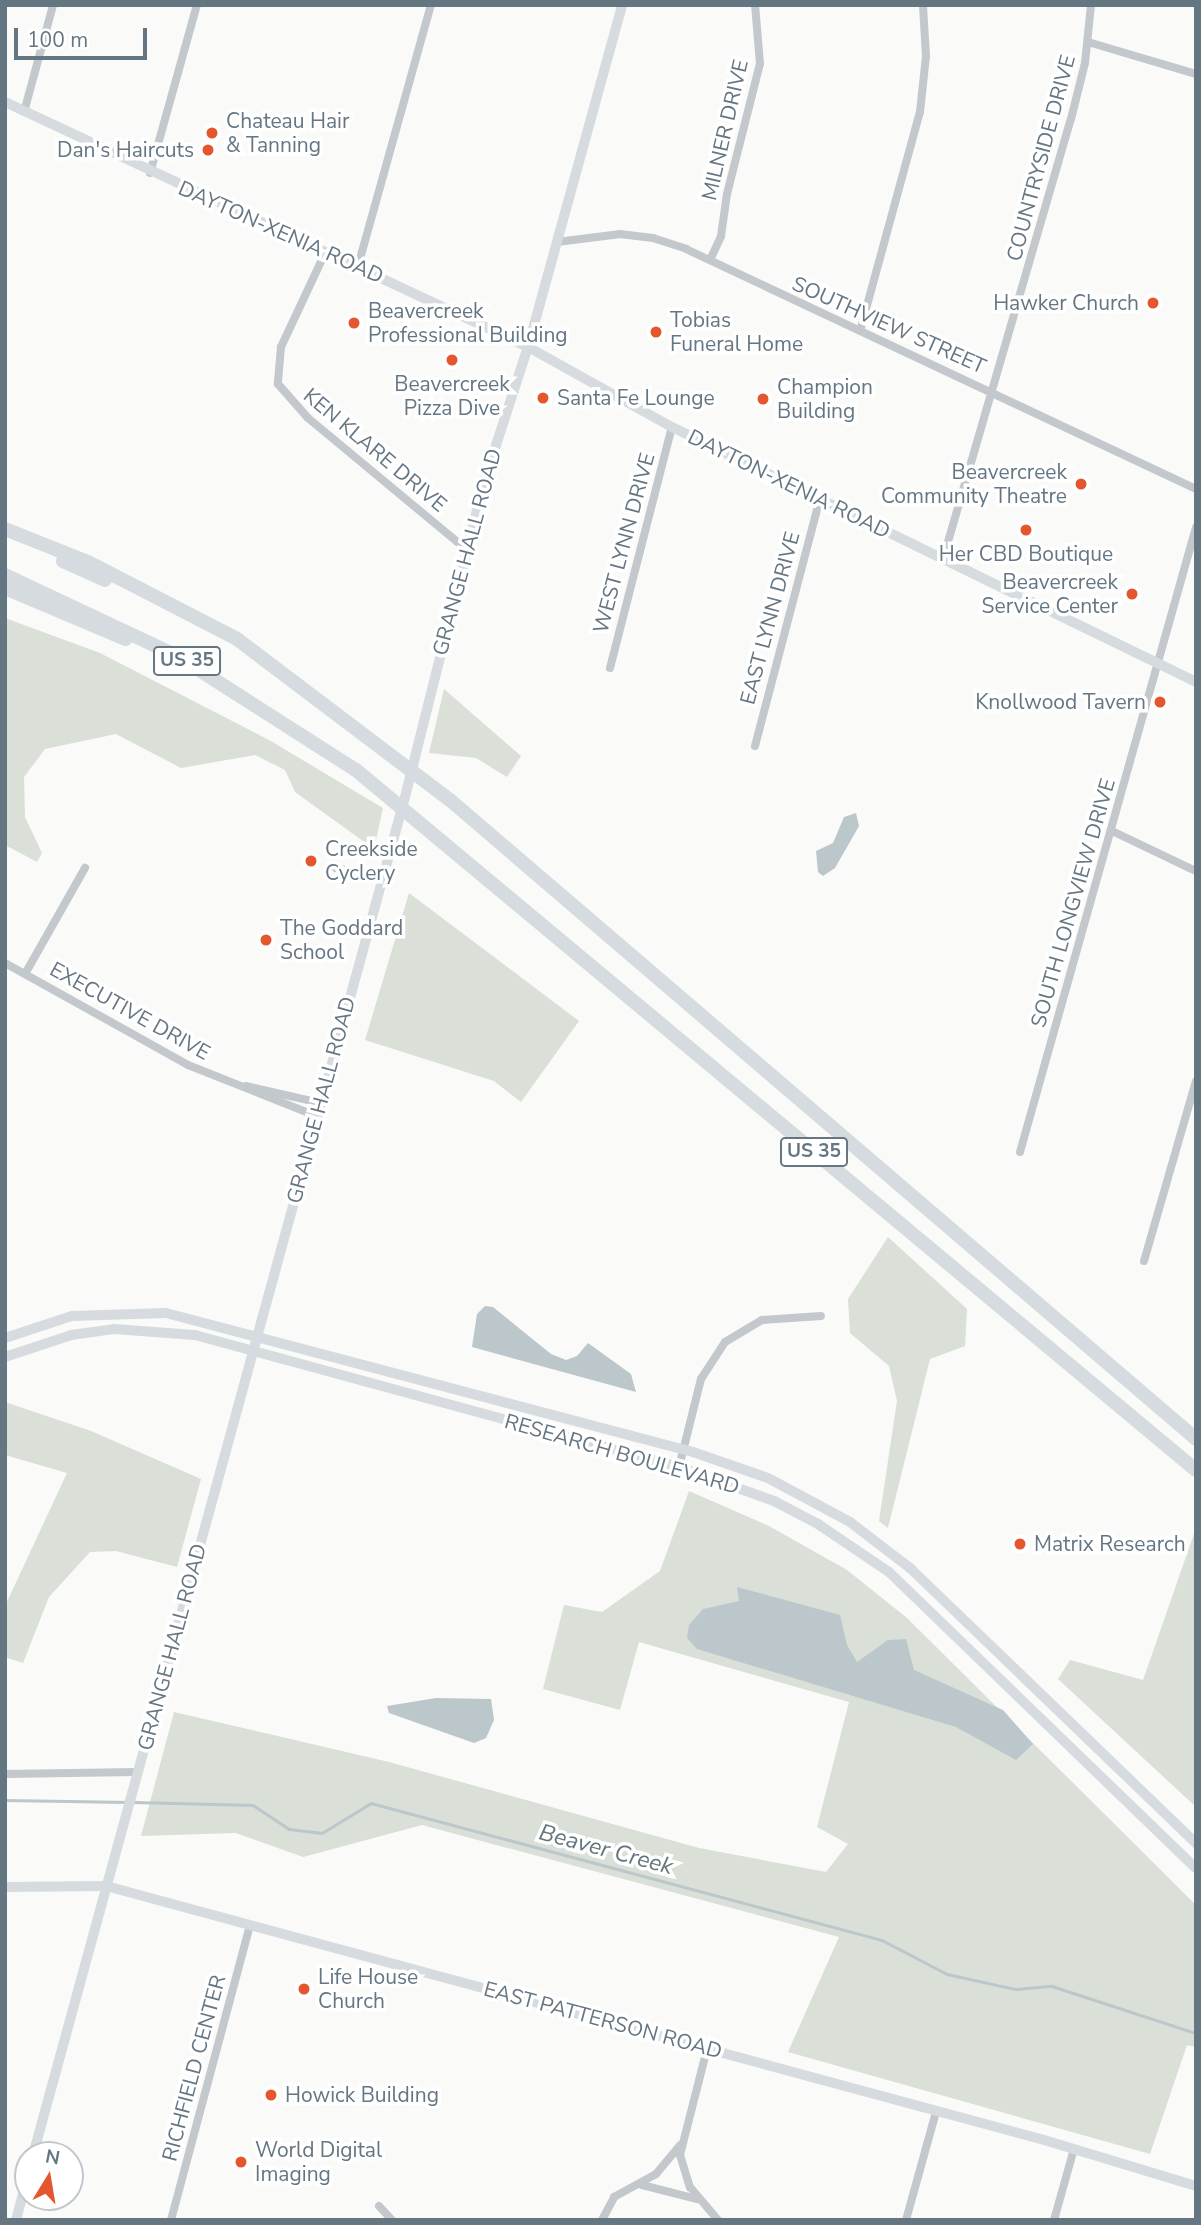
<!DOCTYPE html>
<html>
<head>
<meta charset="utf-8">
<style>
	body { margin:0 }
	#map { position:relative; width:1201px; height:2225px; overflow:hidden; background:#fafaf8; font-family:"Nunito Sans",sans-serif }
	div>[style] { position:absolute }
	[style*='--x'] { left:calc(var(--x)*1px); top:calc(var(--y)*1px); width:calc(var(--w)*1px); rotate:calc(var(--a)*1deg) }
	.green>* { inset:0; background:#dadfd7 }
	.water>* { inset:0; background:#bbc7cb }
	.stream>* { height:2.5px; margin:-1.25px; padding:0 1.25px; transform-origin:1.25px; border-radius:1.25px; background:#bbc7cb }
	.street>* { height:8px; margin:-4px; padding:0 4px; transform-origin:4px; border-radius:4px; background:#c3c8cc }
	.secondary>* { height:10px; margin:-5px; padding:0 5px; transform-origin:5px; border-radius:5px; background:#d6dbdf }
	.highway>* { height:14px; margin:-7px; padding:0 7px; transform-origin:7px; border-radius:7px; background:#d6dbdf }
	.dots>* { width:19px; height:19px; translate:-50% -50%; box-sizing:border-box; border:4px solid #fff; border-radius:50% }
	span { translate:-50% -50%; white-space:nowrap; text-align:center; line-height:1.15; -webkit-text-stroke:7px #fff; paint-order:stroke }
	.shield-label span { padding:2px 5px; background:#fff; border:2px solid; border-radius:5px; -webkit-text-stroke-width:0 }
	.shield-label { font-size:19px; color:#657683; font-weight:700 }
	.poi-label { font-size:21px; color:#657683 }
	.left { translate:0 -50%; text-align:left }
	.right { translate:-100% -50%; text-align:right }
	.street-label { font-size:21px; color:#657683 }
	.water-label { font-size:23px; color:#60757c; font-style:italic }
	.frame { position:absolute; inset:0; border:7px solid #657683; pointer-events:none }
	.north { position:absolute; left:14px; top:2141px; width:70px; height:70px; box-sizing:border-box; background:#fff; border:2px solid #c1c8cd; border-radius:50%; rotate:11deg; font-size:19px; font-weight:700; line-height:28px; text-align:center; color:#657683 }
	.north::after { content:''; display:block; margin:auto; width:24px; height:32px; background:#e4572e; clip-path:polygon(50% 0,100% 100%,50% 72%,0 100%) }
	.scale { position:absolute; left:14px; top:28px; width:133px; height:32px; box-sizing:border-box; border:4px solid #657683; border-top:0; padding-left:9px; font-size:21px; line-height:24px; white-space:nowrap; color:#657683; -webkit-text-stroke:5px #fff; paint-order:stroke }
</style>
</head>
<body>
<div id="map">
	<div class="green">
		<i style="clip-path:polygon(5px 618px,100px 653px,269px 740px,383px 808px,374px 849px,295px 792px,285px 770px,255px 755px,181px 768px,116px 734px,45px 749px,24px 777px,25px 817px,42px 853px,37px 862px,5px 845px)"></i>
		<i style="clip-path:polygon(444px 689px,521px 756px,507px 777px,476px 758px,429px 753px)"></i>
		<i style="clip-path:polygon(409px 893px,579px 1021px,521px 1102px,494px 1081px,365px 1040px)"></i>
		<i style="clip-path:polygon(888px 1237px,967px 1309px,965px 1346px,930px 1359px,888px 1528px,879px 1521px,897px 1401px,889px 1366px,850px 1333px,848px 1299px)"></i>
		<i style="clip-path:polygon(5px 1402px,91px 1431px,201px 1479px,177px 1567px,116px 1551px,90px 1552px,49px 1597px,23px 1663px,5px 1657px,5px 1606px,67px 1473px,5px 1455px)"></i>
		<i style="clip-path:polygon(689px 1491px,769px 1526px,847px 1570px,907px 1618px,1196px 1905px,1196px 2047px,1187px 2045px,1150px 2154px,788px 2052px,839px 1937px,422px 1825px,303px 1857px,236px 1833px,141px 1836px,174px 1712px,389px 1762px,699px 1848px,826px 1872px,848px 1844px,817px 1827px,849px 1702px,639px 1642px,620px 1710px,543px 1689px,564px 1605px,602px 1612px,660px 1571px)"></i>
		<i style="clip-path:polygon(1196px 1528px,1196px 1807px,1058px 1679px,1070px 1660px,1143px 1680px)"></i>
	</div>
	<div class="water">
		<i style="clip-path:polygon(856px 813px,859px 826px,835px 868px,823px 876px,818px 872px,816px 851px,833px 843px,844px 817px)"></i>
		<i style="clip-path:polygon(485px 1306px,493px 1307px,551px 1354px,566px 1360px,577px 1356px,588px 1343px,631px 1374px,636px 1392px,472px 1347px,477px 1314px)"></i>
		<i style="clip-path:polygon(737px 1587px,840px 1615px,847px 1645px,857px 1662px,888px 1640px,906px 1639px,914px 1670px,1003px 1710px,1033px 1744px,1016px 1760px,956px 1727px,697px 1649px,687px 1638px,689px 1625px,703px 1609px,739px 1601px)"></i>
		<i style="clip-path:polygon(436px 1698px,491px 1699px,494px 1720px,486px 1738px,474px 1743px,389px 1713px,387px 1706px)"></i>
	</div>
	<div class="stream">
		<i style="--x:5;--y:1800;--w:123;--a:0.9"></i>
		<i style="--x:134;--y:1802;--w:119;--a:1.4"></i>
		<i style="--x:253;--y:1805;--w:43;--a:33.7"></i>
		<i style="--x:289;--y:1829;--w:33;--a:7"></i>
		<i style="--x:322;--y:1833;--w:57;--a:-31.5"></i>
		<i style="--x:371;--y:1803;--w:529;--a:15.01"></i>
		<i style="--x:882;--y:1940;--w:73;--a:27.6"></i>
		<i style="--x:947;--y:1974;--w:70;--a:12.4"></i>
		<i style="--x:1015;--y:1989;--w:37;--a:-5"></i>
		<i style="--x:1052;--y:1986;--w:151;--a:18.1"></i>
	</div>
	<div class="street">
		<i style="--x:1088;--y:42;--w:113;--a:16.5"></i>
		<i style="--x:24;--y:112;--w:111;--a:-74.8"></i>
		<i style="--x:150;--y:173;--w:174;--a:-74.4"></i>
		<i style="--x:557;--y:242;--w:64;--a:-7.2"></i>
		<i style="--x:620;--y:234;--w:33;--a:7"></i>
		<i style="--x:653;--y:238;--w:35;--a:18"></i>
		<i style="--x:686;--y:249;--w:564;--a:25.2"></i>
		<i style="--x:325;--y:253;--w:104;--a:115.1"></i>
		<i style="--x:281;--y:347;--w:37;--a:95"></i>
		<i style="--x:278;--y:384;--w:45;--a:48.6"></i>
		<i style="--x:308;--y:418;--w:205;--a:39.7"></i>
		<i style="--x:710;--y:260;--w:26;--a:-65"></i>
		<i style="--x:721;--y:236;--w:42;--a:-81.9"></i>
		<i style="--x:727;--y:194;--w:134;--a:-75.8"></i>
		<i style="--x:760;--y:64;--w:59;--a:-94.8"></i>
		<i style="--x:358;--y:266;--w:271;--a:-74.4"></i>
		<i style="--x:860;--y:331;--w:227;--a:-74.7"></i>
		<i style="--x:920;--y:112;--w:56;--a:-83.9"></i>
		<i style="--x:926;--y:56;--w:51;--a:-93.4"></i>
		<i style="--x:943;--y:559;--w:458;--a:-73.8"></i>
		<i style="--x:1071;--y:119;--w:58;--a:-76"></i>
		<i style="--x:1085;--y:63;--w:58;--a:-84.1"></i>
		<i style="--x:610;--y:668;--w:249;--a:-75.6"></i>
		<i style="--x:755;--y:746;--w:255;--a:-75.3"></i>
		<i style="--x:1112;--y:831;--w:93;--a:25.5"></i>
		<i style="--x:336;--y:868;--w:47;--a:12.3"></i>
		<i style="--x:5;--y:963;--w:210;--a:29.1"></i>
		<i style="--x:188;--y:1065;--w:138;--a:21.7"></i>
		<i style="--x:25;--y:974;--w:122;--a:-60.5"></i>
		<i style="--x:246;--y:1086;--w:76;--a:12.9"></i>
		<i style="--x:1020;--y:1152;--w:649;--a:-74.27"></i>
		<i style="--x:1144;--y:1261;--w:187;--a:-73.9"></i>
		<i style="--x:679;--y:1467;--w:91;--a:-76"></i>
		<i style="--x:701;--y:1379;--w:44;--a:-57"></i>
		<i style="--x:725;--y:1342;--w:43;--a:-30.7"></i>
		<i style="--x:762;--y:1320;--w:59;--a:-3.9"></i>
		<i style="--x:5;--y:1774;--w:133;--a:-0.9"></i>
		<i style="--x:707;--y:2049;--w:109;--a:104.3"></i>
		<i style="--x:680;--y:2155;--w:34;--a:73"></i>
		<i style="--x:690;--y:2187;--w:43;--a:49.7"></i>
		<i style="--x:642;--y:2185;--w:57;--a:14.3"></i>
		<i style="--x:379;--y:2206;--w:19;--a:47"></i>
		<i style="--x:171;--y:2220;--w:305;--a:-75"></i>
		<i style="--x:602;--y:2220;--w:26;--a:-62"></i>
		<i style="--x:614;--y:2197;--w:48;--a:-28.7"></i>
		<i style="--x:656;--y:2174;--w:38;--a:-50"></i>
		<i style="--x:906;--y:2220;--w:112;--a:-74.5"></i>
		<i style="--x:1054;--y:2220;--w:74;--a:-74.3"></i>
	</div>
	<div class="secondary">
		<i style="--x:5;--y:102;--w:578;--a:25.1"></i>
		<i style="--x:528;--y:347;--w:165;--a:29.1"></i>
		<i style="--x:672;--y:427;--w:583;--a:25.95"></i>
		<i style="--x:5;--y:1338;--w:71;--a:-18.2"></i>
		<i style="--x:72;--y:1316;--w:94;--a:-1.8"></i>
		<i style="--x:166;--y:1313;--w:545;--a:14.78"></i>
		<i style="--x:693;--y:1452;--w:79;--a:19.1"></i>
		<i style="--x:768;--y:1478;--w:93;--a:28.2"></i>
		<i style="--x:850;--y:1522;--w:76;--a:37.5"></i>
		<i style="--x:910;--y:1568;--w:397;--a:43.9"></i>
		<i style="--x:5;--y:1357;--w:70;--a:-18.4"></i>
		<i style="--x:71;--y:1335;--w:43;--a:-7.9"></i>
		<i style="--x:114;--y:1329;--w:81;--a:4.2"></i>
		<i style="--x:195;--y:1335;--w:502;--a:15.26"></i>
		<i style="--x:679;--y:1467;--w:101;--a:19.7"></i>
		<i style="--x:774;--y:1501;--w:50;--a:27.6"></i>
		<i style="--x:818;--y:1524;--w:86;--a:34.1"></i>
		<i style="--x:889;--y:1572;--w:426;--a:44"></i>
		<i style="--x:5;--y:1887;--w:101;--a:-0.6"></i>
		<i style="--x:106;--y:1886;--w:972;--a:15.15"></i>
		<i style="--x:1044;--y:2140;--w:159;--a:16.8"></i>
		<i style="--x:33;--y:2155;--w:1412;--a:-74.68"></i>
		<i style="--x:406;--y:793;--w:324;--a:-75.9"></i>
		<i style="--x:485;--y:479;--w:139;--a:-72"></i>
		<i style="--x:528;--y:347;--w:355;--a:-74.6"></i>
		<i style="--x:16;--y:2220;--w:47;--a:-75.1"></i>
	</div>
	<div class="highway">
		<i style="--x:5;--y:529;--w:89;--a:21.7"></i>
		<i style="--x:88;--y:562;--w:168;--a:27.3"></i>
		<i style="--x:237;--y:639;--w:267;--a:37.1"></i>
		<i style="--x:450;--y:800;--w:982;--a:40.58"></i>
		<i style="--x:63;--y:561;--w:46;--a:24.3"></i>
		<i style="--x:5;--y:575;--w:192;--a:25.2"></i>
		<i style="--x:179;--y:657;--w:210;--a:32.6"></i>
		<i style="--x:356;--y:770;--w:1093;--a:39.81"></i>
		<i style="--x:5;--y:588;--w:131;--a:22.9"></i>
	</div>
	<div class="dots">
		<i style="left:212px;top:133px;background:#e4572e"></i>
		<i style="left:208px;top:150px;background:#e4572e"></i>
		<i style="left:1153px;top:303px;background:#e4572e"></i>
		<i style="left:354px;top:323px;background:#e4572e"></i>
		<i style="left:656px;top:332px;background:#e4572e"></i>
		<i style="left:452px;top:360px;background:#e4572e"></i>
		<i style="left:543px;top:398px;background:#e4572e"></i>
		<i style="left:763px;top:399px;background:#e4572e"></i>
		<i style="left:1081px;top:484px;background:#e4572e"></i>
		<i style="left:1026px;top:530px;background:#e4572e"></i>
		<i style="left:1132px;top:594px;background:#e4572e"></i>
		<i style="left:1160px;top:702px;background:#e4572e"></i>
		<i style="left:311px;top:861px;background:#e4572e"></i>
		<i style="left:266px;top:940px;background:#e4572e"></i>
		<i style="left:1020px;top:1544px;background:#e4572e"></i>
		<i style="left:304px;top:1989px;background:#e4572e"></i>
		<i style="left:271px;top:2095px;background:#e4572e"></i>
		<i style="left:241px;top:2162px;background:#e4572e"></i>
	</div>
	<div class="shield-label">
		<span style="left:187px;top:661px">US 35</span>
		<span style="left:814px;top:1152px">US 35</span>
	</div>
	<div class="poi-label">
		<span class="left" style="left:226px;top:133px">Chateau Hair<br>&amp; Tanning</span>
		<span class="right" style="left:194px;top:150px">Dan's Haircuts</span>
		<span class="right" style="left:1139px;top:303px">Hawker Church</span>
		<span class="left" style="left:368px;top:323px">Beavercreek<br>Professional Building</span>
		<span class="left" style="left:670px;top:332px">Tobias<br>Funeral Home</span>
		<span style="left:452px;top:396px">Beavercreek<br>Pizza Dive</span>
		<span class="left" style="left:777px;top:399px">Champion<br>Building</span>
		<span class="left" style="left:557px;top:398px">Santa Fe Lounge</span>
		<span class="right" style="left:1067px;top:484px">Beavercreek<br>Community Theatre</span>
		<span style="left:1026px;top:554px">Her CBD Boutique</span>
		<span class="right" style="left:1118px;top:594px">Beavercreek<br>Service Center</span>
		<span class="right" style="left:1146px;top:702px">Knollwood Tavern</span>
		<span class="left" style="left:325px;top:861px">Creekside<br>Cyclery</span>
		<span class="left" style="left:280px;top:940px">The Goddard<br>School</span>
		<span class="left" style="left:1034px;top:1544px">Matrix Research</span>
		<span class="left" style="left:318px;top:1989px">Life House<br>Church</span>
		<span class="left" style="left:285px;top:2095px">Howick Building</span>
		<span class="left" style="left:255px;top:2162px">World Digital<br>Imaging</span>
	</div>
	<div class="street-label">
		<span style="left:725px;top:130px;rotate:-77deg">MILNER DRIVE</span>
		<span style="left:1041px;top:158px;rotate:-75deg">COUNTRYSIDE DRIVE</span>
		<span style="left:281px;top:232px;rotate:24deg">DAYTON-XENIA ROAD</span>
		<span style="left:889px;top:325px;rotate:24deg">SOUTHVIEW STREET</span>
		<span style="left:375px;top:450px;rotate:40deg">KEN KLARE DRIVE</span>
		<span style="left:789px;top:484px;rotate:26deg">DAYTON-XENIA ROAD</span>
		<span style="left:624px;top:543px;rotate:-75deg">WEST LYNN DRIVE</span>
		<span style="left:467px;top:552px;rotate:-75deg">GRANGE HALL ROAD</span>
		<span style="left:770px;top:618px;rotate:-75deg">EAST LYNN DRIVE</span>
		<span style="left:1073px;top:903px;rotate:-74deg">SOUTH LONGVIEW DRIVE</span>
		<span style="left:130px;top:1011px;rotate:29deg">EXECUTIVE DRIVE</span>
		<span style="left:321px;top:1100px;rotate:-75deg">GRANGE HALL ROAD</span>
		<span style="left:622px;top:1454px;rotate:16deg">RESEARCH BOULEVARD</span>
		<span style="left:172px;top:1647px;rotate:-75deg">GRANGE HALL ROAD</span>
		<span style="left:603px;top:2020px;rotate:15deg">EAST PATTERSON ROAD</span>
		<span style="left:194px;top:2068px;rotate:-75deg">RICHFIELD CENTER</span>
	</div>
	<div class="water-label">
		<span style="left:606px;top:1850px;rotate:15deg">Beaver Creek</span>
	</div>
	<div class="frame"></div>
	<div class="north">N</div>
	<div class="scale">100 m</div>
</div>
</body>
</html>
